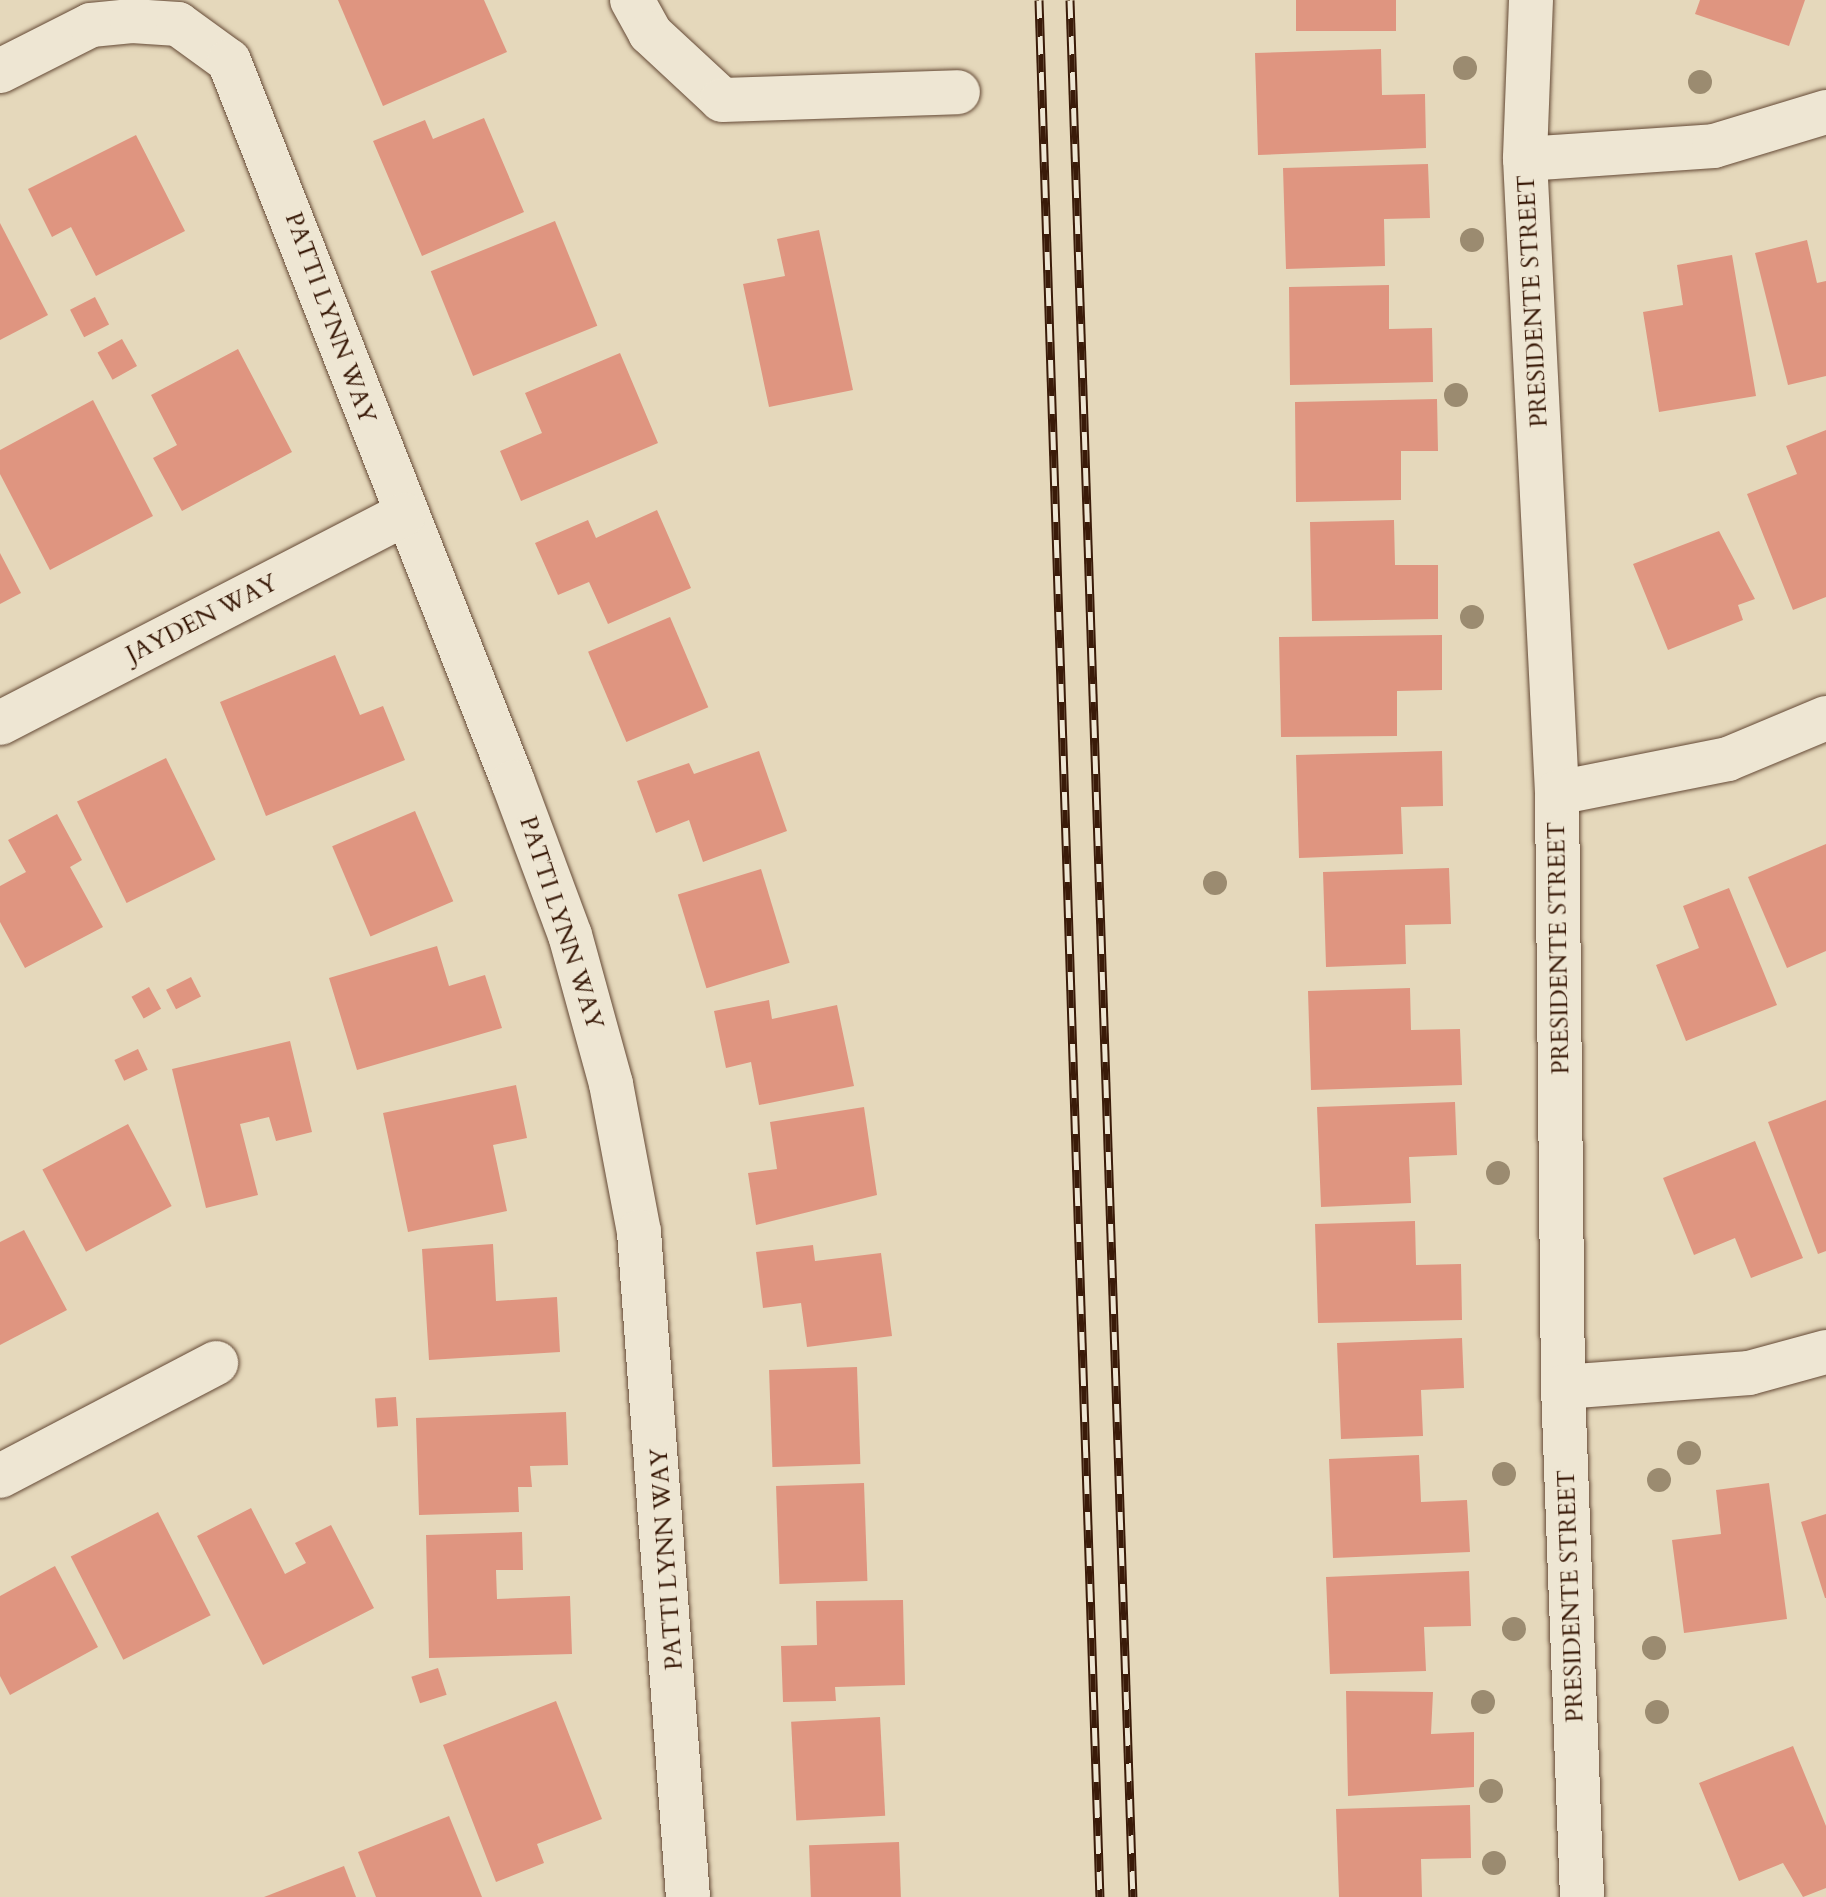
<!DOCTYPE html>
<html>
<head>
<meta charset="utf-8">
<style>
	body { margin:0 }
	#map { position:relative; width:1826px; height:1897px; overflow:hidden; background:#e5d8bb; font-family:Cardo,serif }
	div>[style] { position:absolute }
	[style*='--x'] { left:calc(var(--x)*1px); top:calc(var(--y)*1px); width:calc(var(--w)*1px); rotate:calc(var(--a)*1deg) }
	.building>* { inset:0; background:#df9580; transform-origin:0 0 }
	.roads { filter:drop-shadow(0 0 2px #654a36) drop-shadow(0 0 2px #654a36) }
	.minor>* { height:44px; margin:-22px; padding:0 22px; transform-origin:22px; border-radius:22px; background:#eee6d3 }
	.rail>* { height:9px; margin-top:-4.5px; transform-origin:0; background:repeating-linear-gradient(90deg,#eee6d3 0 18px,#3a1b09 0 36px); box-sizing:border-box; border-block:2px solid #3a1b09 }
	.trees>* { width:24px; height:24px; margin:-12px; border-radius:50%; background:#9b8b70 }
	span { translate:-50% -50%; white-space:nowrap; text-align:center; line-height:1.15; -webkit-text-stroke:6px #eee6d3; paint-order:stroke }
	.street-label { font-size:24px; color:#3a1b09 }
</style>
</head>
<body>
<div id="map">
	<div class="building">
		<i style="clip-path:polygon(338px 0,484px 0,507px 52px,383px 106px)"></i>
		<i style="left:1296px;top:0;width:100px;height:31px"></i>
		<i style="clip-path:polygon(1700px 0,1805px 0,1789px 46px,1695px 14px)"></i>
		<i style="clip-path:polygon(1381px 49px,1382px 95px,1425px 94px,1426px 148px,1258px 155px,1255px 53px)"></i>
		<i style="clip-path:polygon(484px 118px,524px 212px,422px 256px,373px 141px,425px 120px,433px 139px)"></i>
		<i style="clip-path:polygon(136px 135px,185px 231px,96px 276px,71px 227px,52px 237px,28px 189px)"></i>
		<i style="clip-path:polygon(1428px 164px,1430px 218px,1384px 219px,1385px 266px,1286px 269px,1283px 168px)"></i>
		<i style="left:555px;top:221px;width:113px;height:134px;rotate:68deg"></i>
		<i style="clip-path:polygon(0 223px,48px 315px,0 340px)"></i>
		<i style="clip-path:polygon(819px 230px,853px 390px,769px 407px,743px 284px,785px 276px,777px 239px)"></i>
		<i style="clip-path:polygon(1807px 240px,1817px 283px,1826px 281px,1826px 376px,1788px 385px,1755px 253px)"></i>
		<i style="clip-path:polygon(1732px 255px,1756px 396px,1659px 412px,1643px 312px,1683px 305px,1677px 265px)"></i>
		<i style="clip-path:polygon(1389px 285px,1389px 329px,1432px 328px,1433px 382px,1290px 385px,1289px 287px)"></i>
		<i style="left:95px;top:297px;width:31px;height:28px;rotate:63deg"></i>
		<i style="left:122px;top:339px;width:31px;height:28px;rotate:61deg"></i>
		<i style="clip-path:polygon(238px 349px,292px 452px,182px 511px,153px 458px,177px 445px,151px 395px)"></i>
		<i style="clip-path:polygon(620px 353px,658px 443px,521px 501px,500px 451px,542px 433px,525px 393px)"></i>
		<i style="clip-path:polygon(1437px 399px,1438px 451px,1401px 451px,1401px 500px,1296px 502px,1295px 402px)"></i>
		<i style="clip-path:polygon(93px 400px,153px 516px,50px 570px,0 474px,0 450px)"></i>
		<i style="clip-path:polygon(1826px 430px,1826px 597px,1793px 610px,1747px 494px,1797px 474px,1786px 446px)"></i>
		<i style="clip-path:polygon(657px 510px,691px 588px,608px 624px,589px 582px,558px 595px,535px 543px,588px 520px,596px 538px)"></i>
		<i style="clip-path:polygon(1394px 520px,1395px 565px,1438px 565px,1438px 619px,1312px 621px,1310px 522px)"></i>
		<i style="clip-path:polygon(1719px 531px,1755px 599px,1738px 605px,1743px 620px,1668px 650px,1633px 564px)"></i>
		<i style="clip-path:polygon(0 553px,21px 593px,0 604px)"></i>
		<i style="left:670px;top:617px;width:98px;height:89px;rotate:67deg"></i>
		<i style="clip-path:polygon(1442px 635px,1442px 690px,1397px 691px,1397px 736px,1281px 737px,1279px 637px)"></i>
		<i style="clip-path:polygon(335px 655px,360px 715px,383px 706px,405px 760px,266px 816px,220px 702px)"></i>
		<i style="clip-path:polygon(759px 751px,787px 831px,703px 862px,689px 820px,656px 833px,637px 781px,689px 763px,694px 774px)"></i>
		<i style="clip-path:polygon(1442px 751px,1443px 806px,1401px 807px,1403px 854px,1299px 858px,1296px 755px)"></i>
		<i style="left:166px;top:758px;width:113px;height:99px;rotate:64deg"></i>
		<i style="left:415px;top:811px;width:98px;height:90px;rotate:67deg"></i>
		<i style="clip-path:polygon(57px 814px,82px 860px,70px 867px,103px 927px,25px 968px,0 922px,0 886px,26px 872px,8px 840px)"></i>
		<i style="clip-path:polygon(1826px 844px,1826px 951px,1787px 968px,1748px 877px)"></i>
		<i style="clip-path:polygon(1449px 868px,1451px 924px,1405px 925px,1406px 964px,1326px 967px,1323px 872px)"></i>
		<i style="left:761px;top:869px;width:98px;height:87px;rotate:73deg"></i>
		<i style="clip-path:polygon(1729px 888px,1777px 1005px,1686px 1041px,1656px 965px,1699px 948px,1683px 906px)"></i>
		<i style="clip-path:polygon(437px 946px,449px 986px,485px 975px,502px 1028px,357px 1070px,329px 978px)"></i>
		<i style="left:191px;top:977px;width:22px;height:28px;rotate:63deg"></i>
		<i style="left:149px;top:987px;width:25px;height:20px;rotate:61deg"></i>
		<i style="clip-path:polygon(1410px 988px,1411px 1030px,1460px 1029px,1462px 1085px,1311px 1090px,1308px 991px)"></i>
		<i style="clip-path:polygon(769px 1000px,772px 1019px,837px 1005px,854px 1086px,759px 1105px,751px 1062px,726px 1068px,714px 1011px)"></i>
		<i style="clip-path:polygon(290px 1041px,312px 1132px,276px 1141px,269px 1117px,240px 1124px,258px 1195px,206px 1208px,172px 1069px)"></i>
		<i style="left:138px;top:1049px;width:23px;height:26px;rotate:65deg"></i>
		<i style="clip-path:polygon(516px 1085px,527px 1138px,493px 1145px,507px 1211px,408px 1232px,383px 1113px)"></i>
		<i style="clip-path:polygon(1826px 1100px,1826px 1251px,1818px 1254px,1768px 1122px)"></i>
		<i style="clip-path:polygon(1455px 1102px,1457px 1155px,1409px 1157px,1411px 1203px,1321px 1207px,1317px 1107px)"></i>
		<i style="clip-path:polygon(864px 1107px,877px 1195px,756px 1225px,748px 1173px,777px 1169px,770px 1122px)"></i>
		<i style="left:128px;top:1124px;width:93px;height:97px;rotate:62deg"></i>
		<i style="clip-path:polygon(1755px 1141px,1803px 1258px,1751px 1278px,1735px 1238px,1694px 1255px,1663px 1178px)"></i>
		<i style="clip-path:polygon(1415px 1221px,1416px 1265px,1461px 1264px,1462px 1320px,1318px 1323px,1315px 1224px)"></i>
		<i style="clip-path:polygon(24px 1230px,67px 1310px,0 1345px,0 1242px)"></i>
		<i style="clip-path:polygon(493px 1244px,496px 1301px,557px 1297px,560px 1352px,429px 1360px,422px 1249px)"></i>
		<i style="clip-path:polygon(813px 1245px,815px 1261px,881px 1253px,892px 1336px,807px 1347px,801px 1303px,763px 1308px,756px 1252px)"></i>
		<i style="clip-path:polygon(1462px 1338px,1464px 1388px,1421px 1390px,1423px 1436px,1341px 1439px,1337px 1343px)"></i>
		<i style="left:857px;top:1367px;width:97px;height:88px;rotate:88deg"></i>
		<i style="left:396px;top:1397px;width:29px;height:21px;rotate:86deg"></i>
		<i style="clip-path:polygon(566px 1412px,568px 1465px,530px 1466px,532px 1487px,518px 1487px,519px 1512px,419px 1515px,416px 1418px)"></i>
		<i style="clip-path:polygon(1419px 1455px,1421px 1502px,1467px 1500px,1470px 1552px,1333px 1558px,1329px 1459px)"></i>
		<i style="left:864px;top:1483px;width:98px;height:88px;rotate:88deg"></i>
		<i style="clip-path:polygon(1769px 1483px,1787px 1619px,1684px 1633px,1672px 1540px,1721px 1534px,1716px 1490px)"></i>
		<i style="clip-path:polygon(251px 1508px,285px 1574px,306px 1563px,295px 1543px,331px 1525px,374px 1608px,263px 1665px,197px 1536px)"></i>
		<i style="left:158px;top:1512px;width:116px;height:98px;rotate:63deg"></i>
		<i style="clip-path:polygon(1826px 1514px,1826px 1598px,1825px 1598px,1801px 1522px)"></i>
		<i style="clip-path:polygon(522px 1532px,523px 1570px,496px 1570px,497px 1599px,570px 1596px,572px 1654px,429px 1658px,426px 1535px)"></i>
		<i style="clip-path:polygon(55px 1566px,98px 1647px,10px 1695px,0 1676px,0 1596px)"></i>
		<i style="clip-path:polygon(1469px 1571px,1471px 1626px,1424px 1627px,1426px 1671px,1330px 1674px,1326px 1577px)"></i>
		<i style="clip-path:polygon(903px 1600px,905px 1685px,835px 1687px,836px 1701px,783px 1702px,781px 1646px,817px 1645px,816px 1601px)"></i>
		<i style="left:438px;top:1668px;width:28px;height:28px;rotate:72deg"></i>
		<i style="clip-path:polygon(1346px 1691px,1433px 1692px,1431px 1734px,1474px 1732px,1474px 1787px,1348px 1796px)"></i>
		<i style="clip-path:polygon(556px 1701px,602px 1819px,537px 1844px,544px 1863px,496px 1882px,443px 1745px)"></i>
		<i style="left:880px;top:1717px;width:99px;height:89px;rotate:87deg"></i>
		<i style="clip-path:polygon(1793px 1746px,1826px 1826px,1826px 1888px,1803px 1897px,1783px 1863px,1739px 1881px,1699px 1783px)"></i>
		<i style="clip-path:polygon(1470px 1805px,1471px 1858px,1421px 1859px,1422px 1897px,1339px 1897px,1336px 1809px)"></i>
		<i style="clip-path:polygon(449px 1816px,482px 1897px,376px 1897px,358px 1852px)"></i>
		<i style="left:899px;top:1842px;width:55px;height:90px;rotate:88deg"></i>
		<i style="clip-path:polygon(344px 1866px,356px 1897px,264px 1897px)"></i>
	</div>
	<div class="roads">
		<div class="minor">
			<i style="--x:632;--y:0;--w:38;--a:61"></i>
			<i style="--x:650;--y:33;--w:98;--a:42.9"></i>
			<i style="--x:722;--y:100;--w:236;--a:-1.9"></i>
			<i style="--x:1531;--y:0;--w:159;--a:92.2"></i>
			<i style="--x:1525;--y:159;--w:635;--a:87.11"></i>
			<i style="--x:1557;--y:793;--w:594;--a:89.42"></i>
			<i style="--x:1563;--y:1387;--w:510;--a:87.87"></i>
			<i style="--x:0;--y:71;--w:102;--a:-26.8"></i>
			<i style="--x:91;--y:25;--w:41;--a:-5.6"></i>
			<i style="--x:132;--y:21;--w:46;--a:3.7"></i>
			<i style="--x:178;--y:24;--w:63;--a:36"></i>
			<i style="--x:229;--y:61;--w:775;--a:68.5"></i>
			<i style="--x:513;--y:782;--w:163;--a:69.6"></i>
			<i style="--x:570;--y:935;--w:155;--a:74.6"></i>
			<i style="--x:611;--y:1084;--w:151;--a:79.3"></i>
			<i style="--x:639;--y:1232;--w:667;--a:85.79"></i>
			<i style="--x:1525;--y:159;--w:189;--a:-3.9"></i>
			<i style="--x:1714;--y:146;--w:117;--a:-16.9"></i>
			<i style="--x:0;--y:723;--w:454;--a:-27.3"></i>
			<i style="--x:1557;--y:793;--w:174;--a:-11.2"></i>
			<i style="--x:1728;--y:759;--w:106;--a:-22.7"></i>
			<i style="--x:1563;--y:1387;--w:187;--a:-4.3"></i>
			<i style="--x:1749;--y:1373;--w:80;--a:-15.3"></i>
			<i style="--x:0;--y:1476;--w:244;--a:-27.6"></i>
		</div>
	</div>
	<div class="rail">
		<i style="--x:1039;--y:0;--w:1898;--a:88.16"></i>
		<i style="--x:1070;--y:0;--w:1898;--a:88.1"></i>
	</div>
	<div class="trees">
		<i style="left:1465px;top:68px"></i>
		<i style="left:1700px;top:82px"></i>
		<i style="left:1472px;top:240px"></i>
		<i style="left:1456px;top:395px"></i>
		<i style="left:1472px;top:617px"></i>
		<i style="left:1215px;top:883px"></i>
		<i style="left:1498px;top:1173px"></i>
		<i style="left:1689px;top:1453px"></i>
		<i style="left:1504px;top:1474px"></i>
		<i style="left:1659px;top:1480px"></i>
		<i style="left:1514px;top:1629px"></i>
		<i style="left:1654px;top:1648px"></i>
		<i style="left:1483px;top:1702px"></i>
		<i style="left:1657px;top:1712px"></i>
		<i style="left:1491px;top:1791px"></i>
		<i style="left:1494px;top:1863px"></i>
	</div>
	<div class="street-label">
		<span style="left:1533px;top:301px;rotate:-93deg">PRESIDENTE STREET</span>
		<span style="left:330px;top:318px;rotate:70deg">PATTI LYNN WAY</span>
		<span style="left:202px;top:619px;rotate:-27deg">JAYDEN WAY</span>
		<span style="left:561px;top:923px;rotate:72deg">PATTI LYNN WAY</span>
		<span style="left:1559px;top:948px;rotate:-91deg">PRESIDENTE STREET</span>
		<span style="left:667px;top:1559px;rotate:-94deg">PATTI LYNN WAY</span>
		<span style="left:1571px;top:1596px;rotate:-92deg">PRESIDENTE STREET</span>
	</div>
</div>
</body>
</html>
